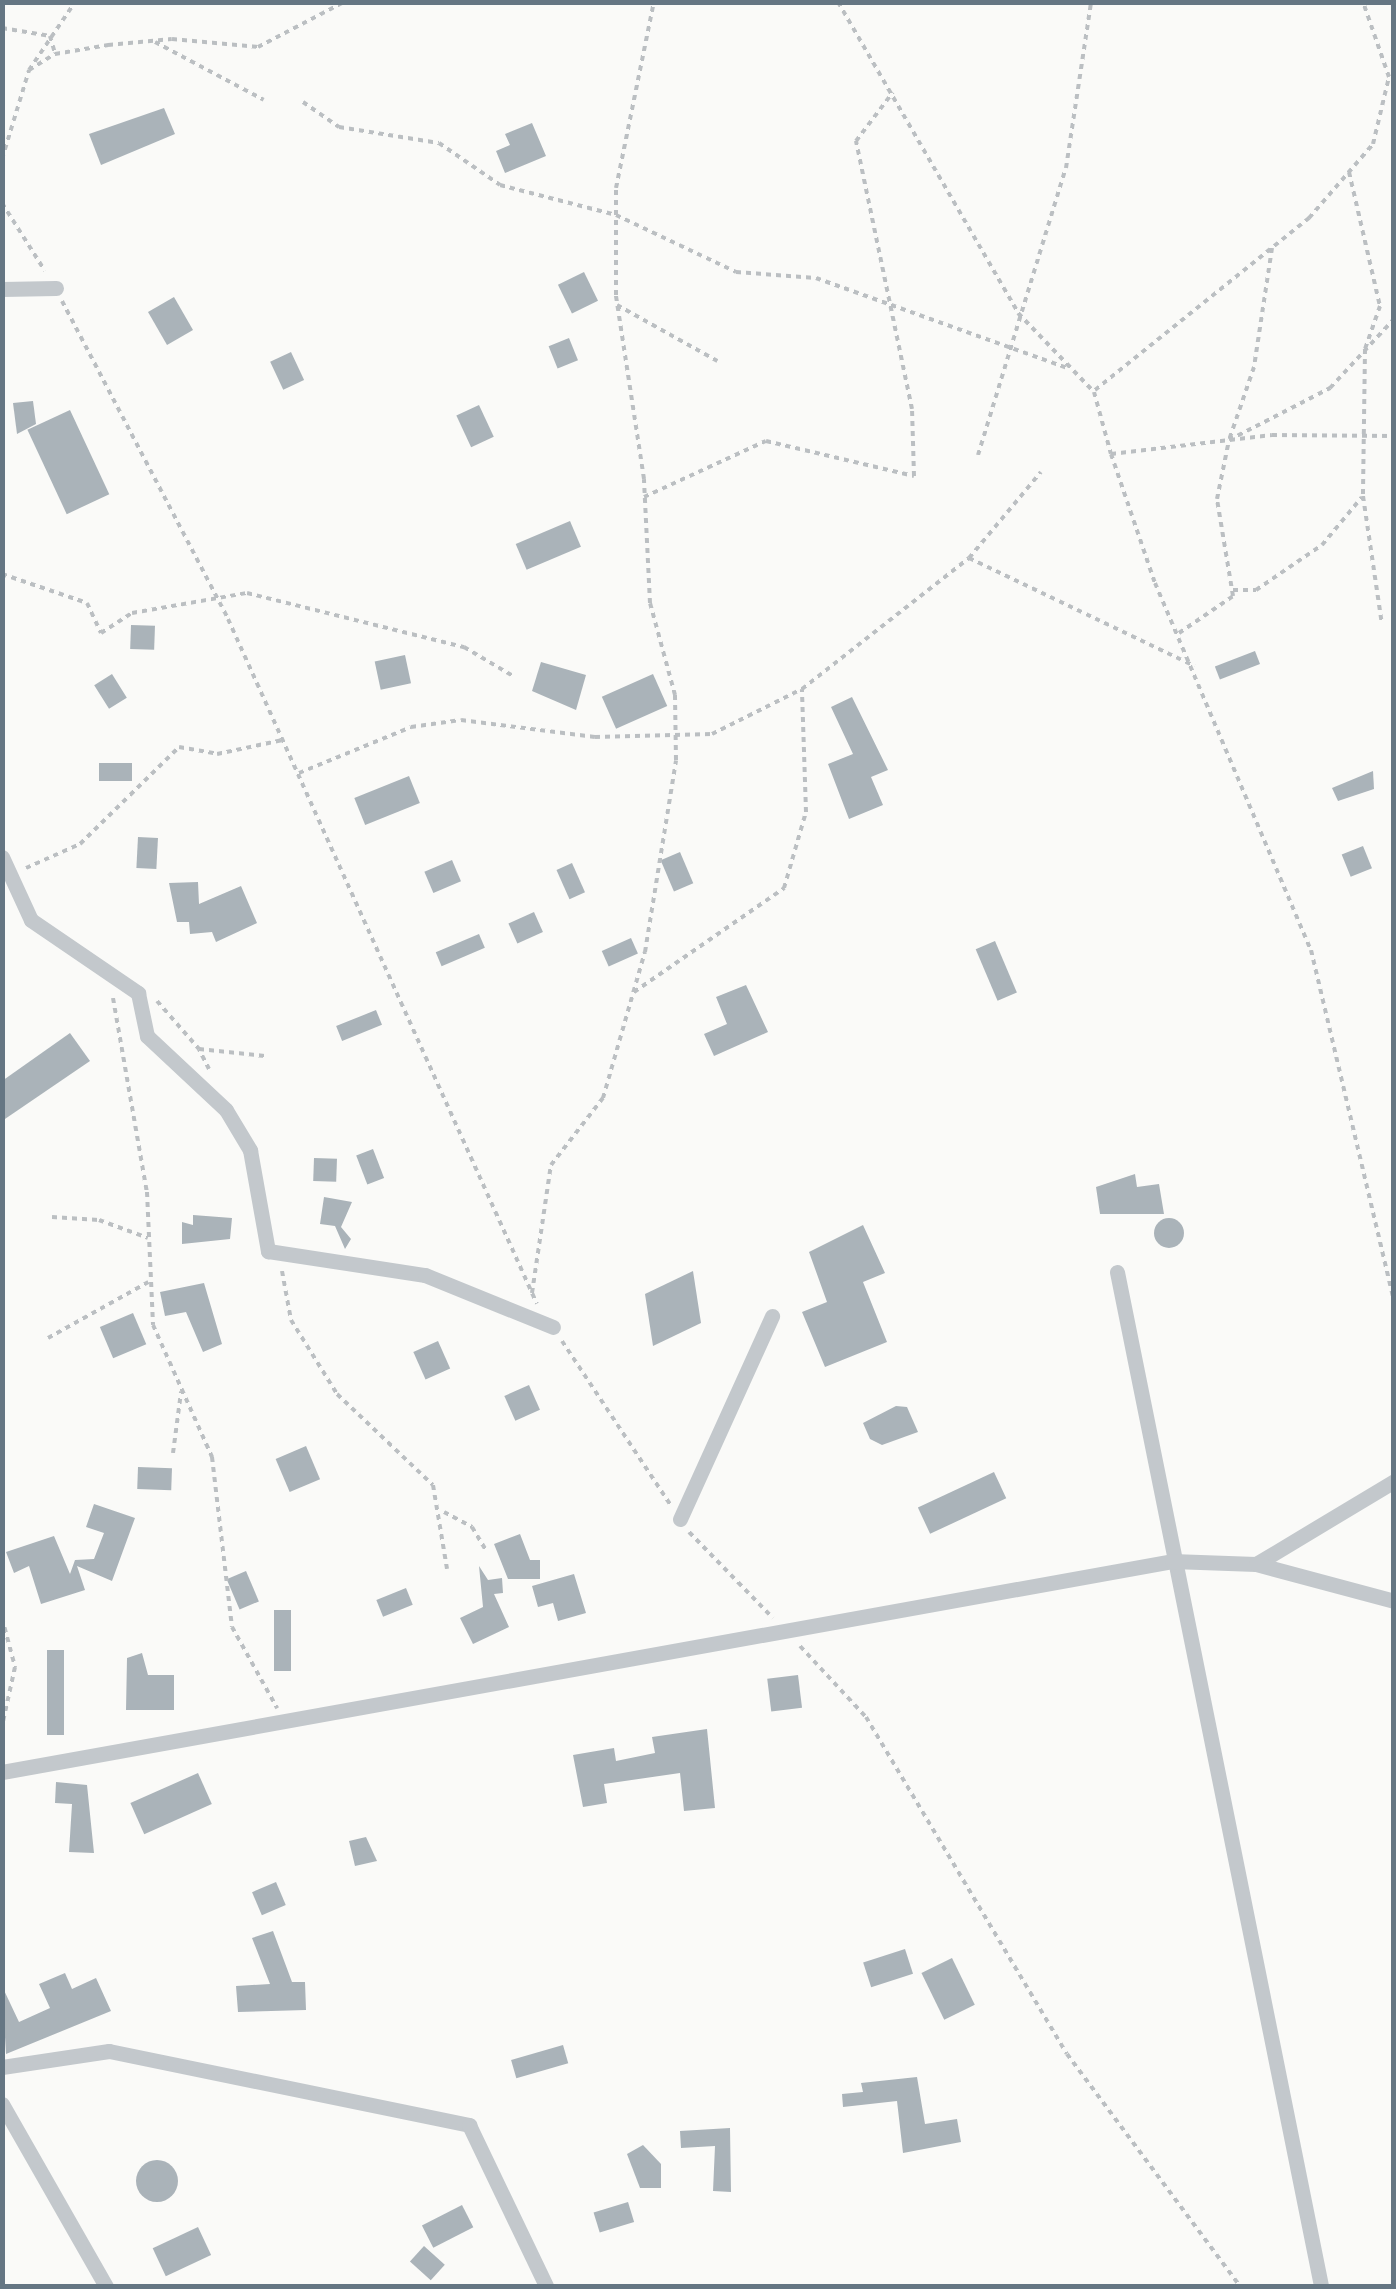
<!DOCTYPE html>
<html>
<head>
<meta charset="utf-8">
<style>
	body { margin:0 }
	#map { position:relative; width:1396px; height:2289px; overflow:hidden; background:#fafaf8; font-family:Quicksand,sans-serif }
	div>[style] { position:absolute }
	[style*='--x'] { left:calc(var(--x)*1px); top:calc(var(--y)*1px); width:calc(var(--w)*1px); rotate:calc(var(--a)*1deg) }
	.building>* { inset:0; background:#aab3b9; transform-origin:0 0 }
	.round { border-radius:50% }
	.path>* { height:4px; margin-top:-2px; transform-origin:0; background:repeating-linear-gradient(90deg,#bbbfc2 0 5px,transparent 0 10px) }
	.street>* { height:15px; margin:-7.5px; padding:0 7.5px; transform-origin:7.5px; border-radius:7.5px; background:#c3c8cc }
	span { translate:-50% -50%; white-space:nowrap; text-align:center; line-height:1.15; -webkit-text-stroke:10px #fff; paint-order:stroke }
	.frame { position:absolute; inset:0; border:5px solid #657683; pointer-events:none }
</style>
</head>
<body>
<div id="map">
	<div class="building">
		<i style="clip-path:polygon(164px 108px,175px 134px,101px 165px,89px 134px)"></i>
		<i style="clip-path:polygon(532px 123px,546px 156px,505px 173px,496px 151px,510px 145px,505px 134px)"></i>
		<i style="left:584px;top:272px;width:32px;height:29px;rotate:64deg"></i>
		<i style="left:174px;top:297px;width:38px;height:30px;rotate:60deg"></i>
		<i style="left:569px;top:338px;width:24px;height:22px;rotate:68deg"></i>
		<i style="left:291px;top:352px;width:31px;height:23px;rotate:65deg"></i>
		<i style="clip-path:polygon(33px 401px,36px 424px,17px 434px,13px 403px)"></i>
		<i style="left:479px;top:405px;width:35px;height:25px;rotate:65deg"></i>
		<i style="left:70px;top:410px;width:93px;height:47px;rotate:65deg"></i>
		<i style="left:570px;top:521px;width:28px;height:59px;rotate:67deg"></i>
		<i style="left:131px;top:625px;width:24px;height:24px;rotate:2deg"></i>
		<i style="left:1255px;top:651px;width:14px;height:43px;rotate:69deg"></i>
		<i style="left:405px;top:655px;width:29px;height:31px;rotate:78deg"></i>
		<i style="clip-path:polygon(541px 662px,586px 675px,576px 710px,532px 691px)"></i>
		<i style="left:112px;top:674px;width:28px;height:21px;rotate:58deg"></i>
		<i style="left:653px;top:674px;width:35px;height:56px;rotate:66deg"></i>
		<i style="clip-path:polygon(852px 697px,888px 770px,871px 777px,883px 805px,849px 819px,828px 764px,853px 754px,831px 707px)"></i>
		<i style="left:132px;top:763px;width:18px;height:33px;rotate:90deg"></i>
		<i style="clip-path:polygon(1373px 771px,1374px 789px,1338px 801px,1332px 788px)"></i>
		<i style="left:409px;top:776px;width:29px;height:59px;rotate:68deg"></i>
		<i style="left:138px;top:837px;width:20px;height:31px;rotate:3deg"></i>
		<i style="left:1363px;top:846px;width:24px;height:23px;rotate:68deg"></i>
		<i style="left:680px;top:852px;width:34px;height:21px;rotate:67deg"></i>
		<i style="left:452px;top:860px;width:23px;height:30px;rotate:67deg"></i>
		<i style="left:572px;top:863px;width:32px;height:17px;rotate:66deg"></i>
		<i style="clip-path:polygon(198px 882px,199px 904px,241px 886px,257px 923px,216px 942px,212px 932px,190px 934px,189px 922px,177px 922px,169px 883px)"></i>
		<i style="left:534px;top:912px;width:22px;height:28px;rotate:66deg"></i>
		<i style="left:479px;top:934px;width:15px;height:47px;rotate:67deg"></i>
		<i style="left:631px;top:938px;width:17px;height:32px;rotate:66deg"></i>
		<i style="left:995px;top:941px;width:56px;height:21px;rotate:67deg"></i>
		<i style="clip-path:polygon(746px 985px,768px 1032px,714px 1056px,704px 1034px,727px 1024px,716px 997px)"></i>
		<i style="left:376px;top:1010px;width:16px;height:43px;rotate:68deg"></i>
		<i style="clip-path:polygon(70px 1033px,90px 1061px,2px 1121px,2px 1081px)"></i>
		<i style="left:373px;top:1149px;width:31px;height:18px;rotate:69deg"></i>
		<i style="left:314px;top:1158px;width:23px;height:23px;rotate:2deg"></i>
		<i style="clip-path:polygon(1135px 1174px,1137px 1187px,1159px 1184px,1164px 1214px,1100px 1214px,1096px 1187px)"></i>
		<i style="clip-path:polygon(324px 1197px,352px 1202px,341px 1227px,351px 1239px,345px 1249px,335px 1226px,320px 1224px)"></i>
		<i style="clip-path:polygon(193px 1215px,232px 1218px,230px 1239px,182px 1244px,182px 1222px,193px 1225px)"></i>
		<i class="round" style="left:1154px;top:1218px;width:30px;height:30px"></i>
		<i style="clip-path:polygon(863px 1225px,885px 1273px,863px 1282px,887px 1342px,825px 1367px,802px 1312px,827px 1302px,809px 1252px)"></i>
		<i style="clip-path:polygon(693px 1271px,701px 1323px,653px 1346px,645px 1294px)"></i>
		<i style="clip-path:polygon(204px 1283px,222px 1344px,203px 1352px,186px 1312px,165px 1316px,160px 1292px)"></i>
		<i style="left:133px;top:1313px;width:34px;height:36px;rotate:67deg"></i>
		<i style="left:438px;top:1341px;width:30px;height:27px;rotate:66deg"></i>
		<i style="left:529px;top:1385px;width:27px;height:27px;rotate:66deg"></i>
		<i style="clip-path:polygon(896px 1406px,907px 1407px,918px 1432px,882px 1445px,870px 1439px,863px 1423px)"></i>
		<i style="left:306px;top:1446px;width:36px;height:33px;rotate:67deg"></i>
		<i style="left:138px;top:1467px;width:34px;height:22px;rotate:2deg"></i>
		<i style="left:994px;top:1472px;width:29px;height:84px;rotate:65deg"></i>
		<i style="clip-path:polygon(94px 1504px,135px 1518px,112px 1581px,77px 1566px,85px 1590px,41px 1604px,29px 1566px,14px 1573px,6px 1552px,54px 1536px,70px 1574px,75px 1560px,94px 1559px,104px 1533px,86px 1527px)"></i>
		<i style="clip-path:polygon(520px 1534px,530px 1560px,540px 1560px,540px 1579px,508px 1579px,494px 1544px)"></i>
		<i style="clip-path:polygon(479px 1566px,488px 1580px,502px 1578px,503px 1593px,494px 1594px,509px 1627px,473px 1644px,460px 1618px,483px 1607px)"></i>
		<i style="left:246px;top:1571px;width:33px;height:21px;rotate:67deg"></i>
		<i style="clip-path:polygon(574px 1574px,586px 1613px,558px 1621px,553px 1603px,538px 1607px,532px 1586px)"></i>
		<i style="left:406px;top:1588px;width:18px;height:32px;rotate:68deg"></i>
		<i style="left:274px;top:1610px;width:17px;height:61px"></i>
		<i style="left:47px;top:1650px;width:17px;height:85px"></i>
		<i style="clip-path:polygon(142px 1653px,148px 1675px,174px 1675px,174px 1710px,126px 1710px,127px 1658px)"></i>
		<i style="left:798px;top:1675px;width:33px;height:31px;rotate:83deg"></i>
		<i style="clip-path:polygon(707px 1729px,715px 1808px,684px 1811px,680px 1773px,604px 1784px,607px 1803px,583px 1807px,573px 1755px,614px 1748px,616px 1761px,655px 1753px,652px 1737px)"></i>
		<i style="left:198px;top:1773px;width:34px;height:74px;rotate:66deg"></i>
		<i style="clip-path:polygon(56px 1782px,87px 1785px,94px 1853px,69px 1852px,72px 1804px,55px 1803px)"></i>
		<i style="clip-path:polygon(366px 1837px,377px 1861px,355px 1866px,349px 1841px)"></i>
		<i style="left:276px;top:1882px;width:25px;height:26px;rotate:67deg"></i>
		<i style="clip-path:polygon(273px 1931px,292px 1982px,305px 1982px,306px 2010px,238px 2012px,236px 1986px,270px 1984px,252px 1938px)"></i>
		<i style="left:905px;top:1949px;width:26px;height:44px;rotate:72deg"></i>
		<i style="left:952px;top:1958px;width:52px;height:34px;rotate:64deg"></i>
		<i style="clip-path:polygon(65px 1973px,72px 1989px,96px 1978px,111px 2011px,6px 2054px,2px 1986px,19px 2022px,50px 2008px,39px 1984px)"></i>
		<i style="left:563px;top:2045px;width:19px;height:54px;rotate:74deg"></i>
		<i style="clip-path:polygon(917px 2077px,925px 2124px,957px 2119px,961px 2142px,903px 2153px,897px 2101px,843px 2107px,842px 2094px,863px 2092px,861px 2083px)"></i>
		<i style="clip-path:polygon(730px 2128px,731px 2192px,713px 2191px,715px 2146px,681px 2148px,680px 2131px)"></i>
		<i style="clip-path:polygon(643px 2145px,661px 2164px,661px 2188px,640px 2188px,627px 2154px)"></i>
		<i class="round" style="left:136px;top:2160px;width:42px;height:42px"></i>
		<i style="left:628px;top:2202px;width:21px;height:36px;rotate:73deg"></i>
		<i style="left:462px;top:2205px;width:25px;height:45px;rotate:63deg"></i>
		<i style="left:198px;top:2227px;width:31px;height:50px;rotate:65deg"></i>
		<i style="left:424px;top:2246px;width:28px;height:21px;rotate:42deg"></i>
	</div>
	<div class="path">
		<i style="--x:838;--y:2;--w:359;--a:59.9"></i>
		<i style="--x:1018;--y:313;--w:110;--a:46.1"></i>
		<i style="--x:1094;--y:392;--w:64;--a:74.7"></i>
		<i style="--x:1111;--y:454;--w:162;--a:-6.7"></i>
		<i style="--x:1272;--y:435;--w:122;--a:0.5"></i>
		<i style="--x:2;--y:28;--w:49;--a:9.5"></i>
		<i style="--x:50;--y:36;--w:19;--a:74"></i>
		<i style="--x:155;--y:42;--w:123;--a:28"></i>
		<i style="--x:29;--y:70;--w:31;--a:-32"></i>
		<i style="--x:55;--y:54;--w:54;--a:-9.6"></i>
		<i style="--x:108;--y:45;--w:64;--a:-5.4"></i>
		<i style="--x:172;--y:39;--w:86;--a:5.3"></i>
		<i style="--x:258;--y:47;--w:97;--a:-27.6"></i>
		<i style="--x:303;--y:102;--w:44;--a:34.8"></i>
		<i style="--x:339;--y:127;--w:101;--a:9.1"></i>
		<i style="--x:439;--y:143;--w:74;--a:34.5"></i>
		<i style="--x:500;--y:185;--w:120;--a:14.5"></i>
		<i style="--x:616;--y:215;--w:133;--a:25.4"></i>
		<i style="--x:736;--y:272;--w:80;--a:4.3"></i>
		<i style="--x:816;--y:278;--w:268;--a:19.7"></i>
		<i style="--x:2;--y:159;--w:93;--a:-73.1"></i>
		<i style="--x:29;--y:70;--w:82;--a:-55.9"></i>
		<i style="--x:1349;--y:172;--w:138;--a:77"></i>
		<i style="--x:1380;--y:306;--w:46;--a:109.2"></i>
		<i style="--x:1365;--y:349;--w:147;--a:90.8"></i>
		<i style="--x:1363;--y:496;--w:129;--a:81.6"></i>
		<i style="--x:2;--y:203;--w:80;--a:57.7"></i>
		<i style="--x:1272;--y:248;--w:120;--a:98.6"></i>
		<i style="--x:1254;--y:367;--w:77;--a:108.9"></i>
		<i style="--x:1229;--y:440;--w:114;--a:-27.2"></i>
		<i style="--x:1330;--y:388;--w:94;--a:-47.2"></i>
		<i style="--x:62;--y:301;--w:359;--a:62.4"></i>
		<i style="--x:228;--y:619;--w:751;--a:65.72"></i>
		<i style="--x:617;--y:305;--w:115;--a:29.2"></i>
		<i style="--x:1095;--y:390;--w:275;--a:-38.8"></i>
		<i style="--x:1309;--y:218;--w:98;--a:-49.1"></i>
		<i style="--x:1373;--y:144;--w:69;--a:-76.6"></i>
		<i style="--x:1389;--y:77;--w:79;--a:-109.1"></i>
		<i style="--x:1111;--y:454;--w:136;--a:71.2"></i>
		<i style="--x:1155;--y:583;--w:399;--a:67"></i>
		<i style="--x:1311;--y:950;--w:361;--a:76.7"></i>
		<i style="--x:978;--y:455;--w:300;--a:-73"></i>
		<i style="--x:1066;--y:168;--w:168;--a:-81.4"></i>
		<i style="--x:644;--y:497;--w:134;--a:-24.7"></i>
		<i style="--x:766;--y:441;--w:152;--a:13.3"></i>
		<i style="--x:914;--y:476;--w:67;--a:-91.7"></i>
		<i style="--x:912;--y:409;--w:274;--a:-101.8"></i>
		<i style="--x:856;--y:141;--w:61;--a:-52.9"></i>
		<i style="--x:969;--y:558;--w:250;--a:25.6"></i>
		<i style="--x:2;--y:574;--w:90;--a:18.8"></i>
		<i style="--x:87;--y:603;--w:33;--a:65"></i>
		<i style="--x:101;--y:633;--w:37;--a:-33"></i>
		<i style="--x:132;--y:613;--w:117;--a:-9.9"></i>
		<i style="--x:247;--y:593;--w:224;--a:14"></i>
		<i style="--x:464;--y:647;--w:57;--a:30.6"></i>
		<i style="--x:1233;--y:590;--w:23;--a:0"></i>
		<i style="--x:1256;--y:590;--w:80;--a:-34.3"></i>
		<i style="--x:1322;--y:545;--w:62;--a:-50.2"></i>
		<i style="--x:1179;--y:633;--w:65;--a:-34.4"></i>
		<i style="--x:1233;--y:596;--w:98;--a:-99.4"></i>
		<i style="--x:1217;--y:499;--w:60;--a:-78.5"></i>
		<i style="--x:299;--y:773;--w:121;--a:-22.3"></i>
		<i style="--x:411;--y:727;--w:50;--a:-8"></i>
		<i style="--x:461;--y:720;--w:135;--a:7.2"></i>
		<i style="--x:595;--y:737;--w:117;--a:-1.5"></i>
		<i style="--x:712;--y:734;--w:101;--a:-26.6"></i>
		<i style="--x:802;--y:689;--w:212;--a:-38.1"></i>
		<i style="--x:969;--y:558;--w:112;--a:-50.1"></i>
		<i style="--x:26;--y:868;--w:59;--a:-24"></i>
		<i style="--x:80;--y:844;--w:139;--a:-44.4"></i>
		<i style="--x:179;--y:747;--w:39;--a:10"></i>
		<i style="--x:217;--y:754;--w:67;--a:-12"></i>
		<i style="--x:634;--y:992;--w:183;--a:-34.7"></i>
		<i style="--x:784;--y:888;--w:79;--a:-73.9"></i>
		<i style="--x:806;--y:812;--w:123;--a:-91.9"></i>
		<i style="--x:113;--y:998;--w:197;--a:80.1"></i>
		<i style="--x:147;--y:1192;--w:133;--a:87.4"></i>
		<i style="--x:153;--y:1325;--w:145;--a:65.9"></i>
		<i style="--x:212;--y:1457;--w:171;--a:83.3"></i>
		<i style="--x:232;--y:1627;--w:93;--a:60.9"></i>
		<i style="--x:157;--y:1001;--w:64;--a:48.8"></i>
		<i style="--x:209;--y:1069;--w:22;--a:-117"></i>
		<i style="--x:199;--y:1049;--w:66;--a:6.1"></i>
		<i style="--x:52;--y:1217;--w:47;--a:3.7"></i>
		<i style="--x:99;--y:1220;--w:52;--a:20.2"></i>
		<i style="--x:282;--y:1271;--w:50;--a:79.6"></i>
		<i style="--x:291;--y:1320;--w:87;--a:58.1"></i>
		<i style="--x:337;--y:1394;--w:132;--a:43.5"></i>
		<i style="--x:433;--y:1485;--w:85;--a:80.5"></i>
		<i style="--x:532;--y:1293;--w:129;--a:-81.6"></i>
		<i style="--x:551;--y:1165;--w:85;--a:-52.2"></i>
		<i style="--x:603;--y:1098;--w:152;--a:-74"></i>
		<i style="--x:645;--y:952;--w:194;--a:-80.8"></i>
		<i style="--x:676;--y:760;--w:65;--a:-90.9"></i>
		<i style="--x:675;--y:695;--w:95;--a:-105.2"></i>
		<i style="--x:650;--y:603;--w:124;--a:-92.8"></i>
		<i style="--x:644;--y:479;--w:186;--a:-98.7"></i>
		<i style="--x:616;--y:295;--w:107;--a:-90"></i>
		<i style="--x:616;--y:188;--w:190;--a:-78.5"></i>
		<i style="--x:48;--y:1338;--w:115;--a:-29.2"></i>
		<i style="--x:562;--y:1341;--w:196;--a:56.5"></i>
		<i style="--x:173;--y:1453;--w:62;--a:-82.5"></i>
		<i style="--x:444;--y:1512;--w:32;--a:28"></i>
		<i style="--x:472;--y:1527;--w:27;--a:59"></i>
		<i style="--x:689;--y:1532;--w:120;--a:45.7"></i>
		<i style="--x:2;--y:1618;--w:51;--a:75.1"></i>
		<i style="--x:15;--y:1667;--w:60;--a:102.4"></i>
		<i style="--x:800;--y:1646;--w:97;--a:47.1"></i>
		<i style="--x:866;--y:1717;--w:392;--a:59.2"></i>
		<i style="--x:1067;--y:2054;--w:289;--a:53.3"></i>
	</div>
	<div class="street">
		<i style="--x:2;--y:289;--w:54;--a:-1.1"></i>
		<i style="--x:2;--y:857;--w:69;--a:65.3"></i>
		<i style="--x:31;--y:920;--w:130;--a:34.3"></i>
		<i style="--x:138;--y:993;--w:44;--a:78.2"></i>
		<i style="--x:147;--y:1036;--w:108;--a:43.1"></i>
		<i style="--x:226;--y:1110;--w:47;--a:59"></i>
		<i style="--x:250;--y:1150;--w:103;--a:79.9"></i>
		<i style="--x:268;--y:1251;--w:159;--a:8.7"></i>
		<i style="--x:425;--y:1275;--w:138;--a:22.1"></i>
		<i style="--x:1117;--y:1272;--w:1034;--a:78.62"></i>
		<i style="--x:680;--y:1519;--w:223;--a:-65.6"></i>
		<i style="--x:1256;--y:1564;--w:161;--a:-31"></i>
		<i style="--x:2;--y:1772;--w:1189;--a:-10.22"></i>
		<i style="--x:1172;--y:1561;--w:84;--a:2"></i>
		<i style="--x:1256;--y:1564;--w:143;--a:15"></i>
		<i style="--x:2;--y:2067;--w:108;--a:-8.5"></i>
		<i style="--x:109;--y:2051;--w:368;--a:11.6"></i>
		<i style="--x:469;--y:2125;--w:178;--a:64.4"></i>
		<i style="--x:2;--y:2104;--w:210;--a:60.3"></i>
	</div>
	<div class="frame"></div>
</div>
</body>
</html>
